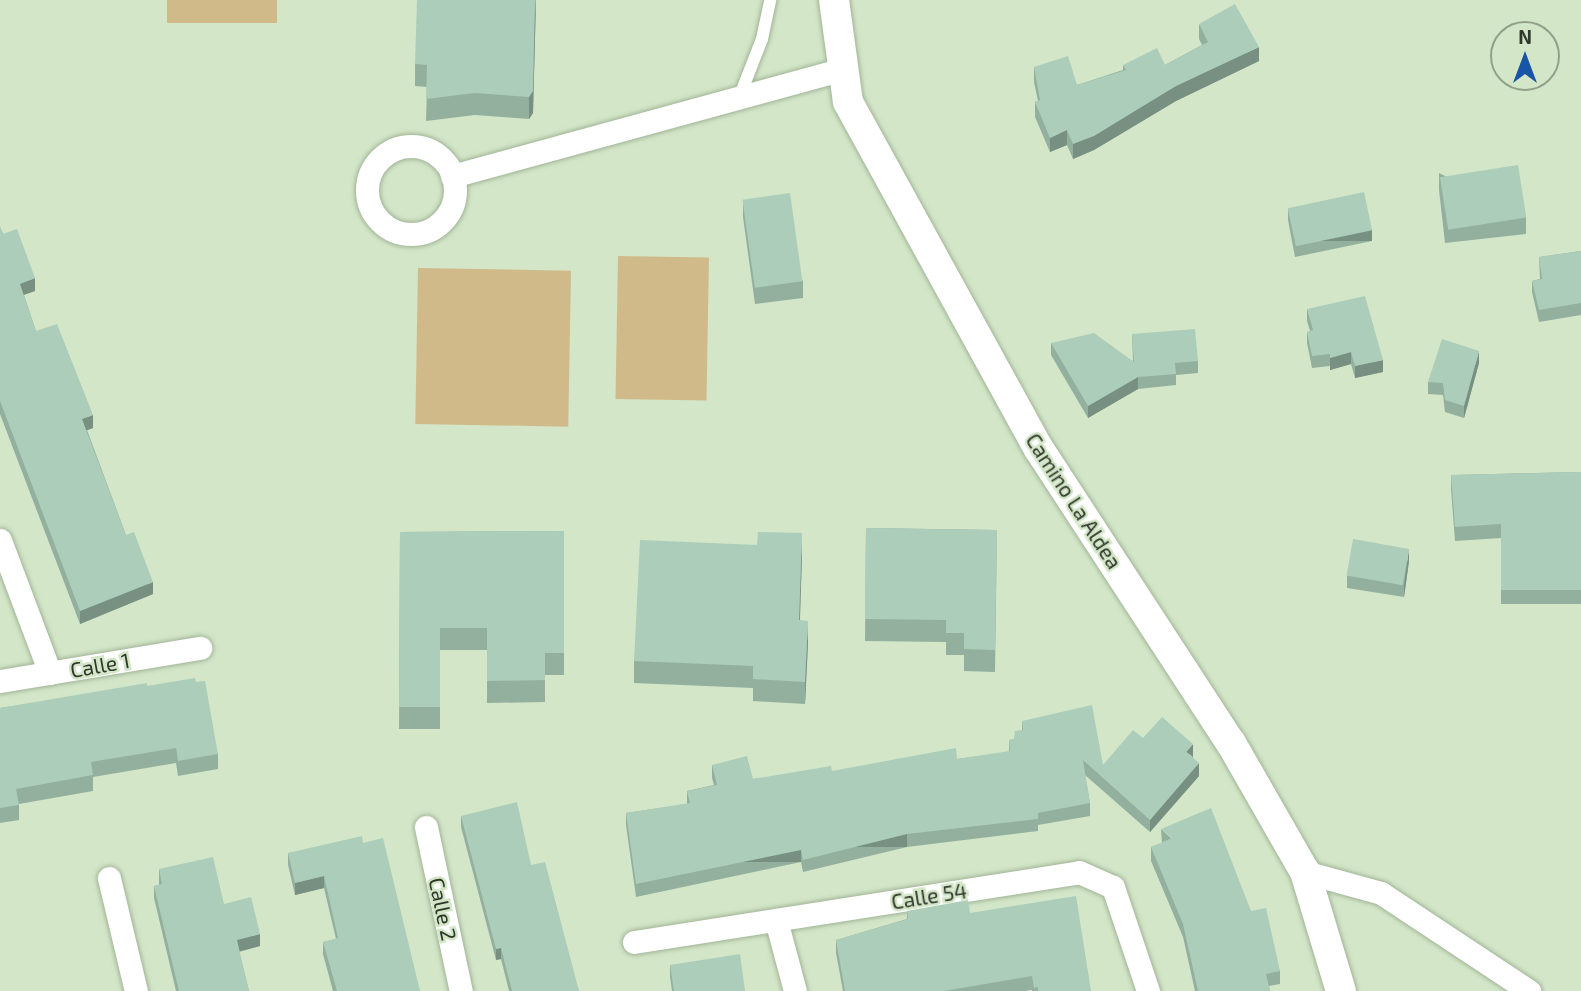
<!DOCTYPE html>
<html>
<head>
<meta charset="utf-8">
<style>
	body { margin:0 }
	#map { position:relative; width:1581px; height:991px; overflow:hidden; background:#d3e6c8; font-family:"Exo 2",sans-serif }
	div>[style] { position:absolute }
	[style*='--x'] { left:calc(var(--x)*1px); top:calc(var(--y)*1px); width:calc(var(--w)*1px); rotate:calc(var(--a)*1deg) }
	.green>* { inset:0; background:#d1ba8a; transform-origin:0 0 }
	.roads { filter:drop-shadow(0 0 2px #a1b497) drop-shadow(0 0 2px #a1b497) }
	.service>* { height:12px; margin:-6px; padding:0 6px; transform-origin:6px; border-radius:6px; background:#fff }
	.minor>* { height:23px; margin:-11.5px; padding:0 11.5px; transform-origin:11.5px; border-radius:11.5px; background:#fff }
	.minor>.ring { margin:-11.5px; padding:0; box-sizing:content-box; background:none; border:23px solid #fff; border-radius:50% }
	.tertiary>* { height:30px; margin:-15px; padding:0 15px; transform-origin:15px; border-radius:15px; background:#fff }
	.wall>* { inset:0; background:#93b09f }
	.shaded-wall>* { inset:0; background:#789082; transform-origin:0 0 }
	.building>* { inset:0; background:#abcdb9; transform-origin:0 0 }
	span { translate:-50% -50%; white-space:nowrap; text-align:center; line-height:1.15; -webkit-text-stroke:5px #d3e6c8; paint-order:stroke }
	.street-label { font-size:21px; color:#30382c }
	.north { position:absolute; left:1490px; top:21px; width:70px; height:70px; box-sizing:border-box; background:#d3e6c8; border:2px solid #92a08a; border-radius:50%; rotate:0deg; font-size:19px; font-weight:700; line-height:28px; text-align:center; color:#30382c }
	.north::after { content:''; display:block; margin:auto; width:24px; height:32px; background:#1955a6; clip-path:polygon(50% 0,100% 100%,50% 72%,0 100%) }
</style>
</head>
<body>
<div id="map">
	<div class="green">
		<i style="left:167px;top:0;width:110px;height:23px"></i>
		<i style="left:618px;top:256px;width:91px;height:143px;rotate:1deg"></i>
		<i style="left:418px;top:268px;width:153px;height:156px;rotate:1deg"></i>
	</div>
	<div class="roads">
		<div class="service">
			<i style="--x:739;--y:98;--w:63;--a:-68.7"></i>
			<i style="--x:762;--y:39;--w:40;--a:-78"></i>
		</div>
		<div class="minor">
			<i class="ring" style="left:367px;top:146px;width:65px;height:65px"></i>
			<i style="--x:452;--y:176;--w:405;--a:-15.3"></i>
			<i style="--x:0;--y:540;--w:142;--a:69.4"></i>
			<i style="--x:0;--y:681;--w:203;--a:-9.4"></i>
			<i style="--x:426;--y:827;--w:168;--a:78"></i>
			<i style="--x:1305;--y:872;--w:79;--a:15.4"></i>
			<i style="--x:1381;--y:893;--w:178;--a:33.5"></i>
			<i style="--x:109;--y:878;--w:116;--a:76.6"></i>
			<i style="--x:776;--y:920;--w:73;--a:75"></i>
			<i style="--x:634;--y:942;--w:450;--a:-8.9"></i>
			<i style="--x:1079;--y:872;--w:37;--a:24"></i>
			<i style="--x:1113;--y:887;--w:110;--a:71.4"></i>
		</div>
		<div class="tertiary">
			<i style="--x:834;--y:0;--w:103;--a:82.2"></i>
			<i style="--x:848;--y:102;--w:396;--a:61.2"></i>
			<i style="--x:1039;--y:449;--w:351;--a:56.9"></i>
			<i style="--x:1231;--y:743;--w:149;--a:60.2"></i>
			<i style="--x:1305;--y:872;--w:124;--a:73.2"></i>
		</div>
	</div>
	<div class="wall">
		<i style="clip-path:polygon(536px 0,533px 113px,529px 119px,475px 115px,426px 121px,427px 87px,415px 86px,415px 64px)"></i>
		<i style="clip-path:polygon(1199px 24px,1259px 61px,1176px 101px,1094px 150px,1073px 159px,1067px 145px,1050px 152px,1035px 117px,1035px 102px,1038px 101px,1034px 82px,1034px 67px,1077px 85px,1123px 70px,1123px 65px,1165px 65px,1202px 45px,1199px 39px)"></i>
		<i style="clip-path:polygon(1439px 173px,1526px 217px,1526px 234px,1445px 243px,1439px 190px)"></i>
		<i style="clip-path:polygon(743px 200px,803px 281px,803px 298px,755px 304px,743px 217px)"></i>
		<i style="clip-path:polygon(1288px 208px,1372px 241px,1295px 257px,1288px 220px)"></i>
		<i style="clip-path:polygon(0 227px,3px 234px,35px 291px,24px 295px,36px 331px,93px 428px,87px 430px,126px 535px,153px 594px,80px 624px,0 414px)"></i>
		<i style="clip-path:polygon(1581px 251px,1581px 315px,1539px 322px,1532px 292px,1532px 281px,1540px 279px,1539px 257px)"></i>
		<i style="clip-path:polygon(1307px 309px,1383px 372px,1355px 378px,1351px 364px,1330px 370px,1330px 366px,1312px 368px,1307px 343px,1307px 332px,1310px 331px,1307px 321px)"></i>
		<i style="clip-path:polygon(1132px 334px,1198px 361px,1198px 373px,1176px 375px,1176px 385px,1138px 389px,1088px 418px,1051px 355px,1051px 343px,1133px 361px)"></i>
		<i style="clip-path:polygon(1479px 363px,1464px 418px,1445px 412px,1443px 395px,1428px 394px,1428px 382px)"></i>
		<i style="clip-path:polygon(1581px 472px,1581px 604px,1501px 604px,1501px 538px,1455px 541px,1451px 489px,1451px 475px)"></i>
		<i style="clip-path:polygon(866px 528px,997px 530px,995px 672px,964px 671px,964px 655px,946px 655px,946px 642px,865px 641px)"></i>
		<i style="clip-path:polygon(564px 531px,564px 675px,545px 675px,545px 702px,487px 703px,487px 650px,440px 650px,440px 729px,399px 729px,400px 532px)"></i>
		<i style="clip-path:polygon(802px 555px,800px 621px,808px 643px,805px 704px,753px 701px,753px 688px,634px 683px,634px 661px)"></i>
		<i style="clip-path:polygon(1409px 561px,1404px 597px,1347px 588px,1347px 576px)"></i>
		<i style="clip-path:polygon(196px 682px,218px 754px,218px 769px,178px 776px,176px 763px,93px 777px,93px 791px,19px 804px,19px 820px,0 823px,0 708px,147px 686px)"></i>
		<i style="clip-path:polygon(1022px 721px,1103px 765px,1143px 738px,1193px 757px,1199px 776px,1150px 832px,1085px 775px,1090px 803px,1090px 816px,1038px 825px,1038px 831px,907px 847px,803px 872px,801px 862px,636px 897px,626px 825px,626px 813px,687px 804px,687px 791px,714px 785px,712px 778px,712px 765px,753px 779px,957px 759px,1009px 752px,1009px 740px,1014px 739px,1022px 730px)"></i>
		<i style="clip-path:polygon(461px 816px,531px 865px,579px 991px,509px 991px,501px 959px,496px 960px,461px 827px)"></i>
		<i style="clip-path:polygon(1161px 829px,1251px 911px,1280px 971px,1280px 984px,1269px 986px,1270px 991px,1195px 991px,1183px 937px,1151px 861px,1151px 847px,1162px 843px)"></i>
		<i style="clip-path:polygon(363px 843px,420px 991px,333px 991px,323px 954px,323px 942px,336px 939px,324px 888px,295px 895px,288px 865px,288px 853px)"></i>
		<i style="clip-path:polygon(159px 869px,224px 904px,260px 946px,239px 952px,249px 991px,176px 991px,154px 898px,154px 886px,159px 885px)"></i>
		<i style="clip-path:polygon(907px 911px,970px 913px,1091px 991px,1032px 991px,1032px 990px,1025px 991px,843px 991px,836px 953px,836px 940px,907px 919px)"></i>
		<i style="clip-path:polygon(670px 965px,745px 991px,672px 991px,670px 977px)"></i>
	</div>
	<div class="shaded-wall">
		<i style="clip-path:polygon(536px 0,533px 113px,529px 119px,529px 97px)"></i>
		<i style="clip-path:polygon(1259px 47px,1259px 61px,1176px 101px,1094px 150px,1073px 159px,1073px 144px,1176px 86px)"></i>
		<i style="clip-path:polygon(1067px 130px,1067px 145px,1050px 152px,1050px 138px)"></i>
		<i style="left:1372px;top:230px;width:11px;height:78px;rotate:90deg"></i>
		<i style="clip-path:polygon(35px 278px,35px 291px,20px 296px,20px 284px)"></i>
		<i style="clip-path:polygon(1479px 351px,1479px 363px,1464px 418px,1464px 406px)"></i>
		<i style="clip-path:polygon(1351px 352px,1351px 364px,1330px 370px,1330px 358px)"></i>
		<i style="clip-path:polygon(1383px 360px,1383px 372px,1355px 378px,1355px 366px)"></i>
		<i style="clip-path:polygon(1138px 377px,1138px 389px,1088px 418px,1088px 406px)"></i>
		<i style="clip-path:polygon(93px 415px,93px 428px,82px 432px,82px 419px)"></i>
		<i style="clip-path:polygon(802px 533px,802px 555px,799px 642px,799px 620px)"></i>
		<i style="clip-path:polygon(1409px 549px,1409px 561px,1404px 597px,1404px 585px)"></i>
		<i style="clip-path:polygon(153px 582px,153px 594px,80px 624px,80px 611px)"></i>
		<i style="clip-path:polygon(808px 621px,808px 643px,805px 704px,805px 682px)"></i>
		<i style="clip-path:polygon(1193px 744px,1193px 757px,1186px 752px)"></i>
		<i style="clip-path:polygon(1199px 763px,1199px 776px,1150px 832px,1150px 820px)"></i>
		<i style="left:907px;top:834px;width:13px;height:107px;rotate:90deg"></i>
		<i style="left:801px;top:850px;width:12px;height:168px;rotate:90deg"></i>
		<i style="clip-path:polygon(324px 876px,324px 888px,295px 895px,295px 883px)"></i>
		<i style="clip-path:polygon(260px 934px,260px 946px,237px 952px,237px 940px)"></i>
		<i style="clip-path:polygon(501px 948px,501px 959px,496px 960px,496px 949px)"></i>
	</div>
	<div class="building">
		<i style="clip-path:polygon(417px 0,535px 0,533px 91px,529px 97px,475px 93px,426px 99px,427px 65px,415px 64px)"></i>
		<i style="clip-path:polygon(1235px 4px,1259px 47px,1176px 86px,1094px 136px,1073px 144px,1067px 130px,1050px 138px,1035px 102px,1040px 100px,1034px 67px,1068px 56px,1077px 85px,1126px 70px,1123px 65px,1157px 48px,1165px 65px,1208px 42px,1199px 24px)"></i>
		<i style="left:1518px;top:165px;width:53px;height:79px;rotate:81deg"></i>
		<i style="left:1364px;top:192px;width:39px;height:78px;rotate:78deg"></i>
		<i style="left:790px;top:193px;width:89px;height:48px;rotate:82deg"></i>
		<i style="clip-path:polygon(0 227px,3px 234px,17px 229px,35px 278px,20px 284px,36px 331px,57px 324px,93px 415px,82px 419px,126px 535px,134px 532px,153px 582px,80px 611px,0 401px)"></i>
		<i style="clip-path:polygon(1581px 251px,1581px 303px,1539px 310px,1532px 281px,1542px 279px,1539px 257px)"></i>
		<i style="clip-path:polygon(1365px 296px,1383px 360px,1355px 366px,1351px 352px,1330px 358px,1330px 354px,1312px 356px,1307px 332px,1313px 330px,1307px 309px)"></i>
		<i style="clip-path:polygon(1195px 329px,1198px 361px,1175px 363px,1176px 374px,1138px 377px,1088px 406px,1051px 343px,1094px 333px,1134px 362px,1132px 334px)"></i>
		<i style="clip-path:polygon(1442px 339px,1479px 351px,1464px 406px,1445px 400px,1443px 383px,1428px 382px)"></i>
		<i style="clip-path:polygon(1581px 472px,1581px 590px,1501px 590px,1501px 524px,1455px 527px,1451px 475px)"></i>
		<i style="clip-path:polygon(866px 528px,997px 530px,995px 650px,964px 649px,964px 633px,946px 633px,946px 620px,865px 619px)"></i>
		<i style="clip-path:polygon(564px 531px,564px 653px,545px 653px,545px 680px,487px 681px,487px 628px,440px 628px,440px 707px,399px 707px,400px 532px)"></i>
		<i style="clip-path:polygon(758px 532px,802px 533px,799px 620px,808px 621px,805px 682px,753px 679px,753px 666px,634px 661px,640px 540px,757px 545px)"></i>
		<i style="left:1353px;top:539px;width:57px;height:37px;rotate:10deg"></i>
		<i style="clip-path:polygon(195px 678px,196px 682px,205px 681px,218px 754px,178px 761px,176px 748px,91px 762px,93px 775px,16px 789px,19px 805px,0 808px,0 708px,147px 683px,147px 686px)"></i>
		<i style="clip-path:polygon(1092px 705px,1103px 765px,1133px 730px,1143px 738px,1162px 717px,1193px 744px,1186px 752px,1199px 763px,1150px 820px,1083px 760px,1090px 803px,1038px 813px,1038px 819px,907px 834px,803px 860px,801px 850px,636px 884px,626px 813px,690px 803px,687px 791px,717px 785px,712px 765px,747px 756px,753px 779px,831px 766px,832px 771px,956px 748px,957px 759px,1010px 751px,1009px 740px,1014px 739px,1015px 731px,1023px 730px,1022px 721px)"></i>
		<i style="clip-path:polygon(517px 802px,531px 865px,545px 862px,579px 991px,512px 991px,501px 948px,496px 949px,461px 816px)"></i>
		<i style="clip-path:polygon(1211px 808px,1251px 911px,1266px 908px,1280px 971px,1266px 974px,1270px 991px,1198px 991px,1183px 924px,1151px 847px,1172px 838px,1161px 829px)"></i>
		<i style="clip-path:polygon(362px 836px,363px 843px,383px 838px,420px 991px,337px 991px,323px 942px,338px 938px,324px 876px,295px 883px,288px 853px)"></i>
		<i style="clip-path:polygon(213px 857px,224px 904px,251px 897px,260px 934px,237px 940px,249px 991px,179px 991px,154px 886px,162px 884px,159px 869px)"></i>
		<i style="clip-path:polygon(1076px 896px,1091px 991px,1038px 991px,1038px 987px,1034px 988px,1032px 976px,944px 991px,845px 991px,836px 940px,908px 919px,907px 911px,968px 900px,970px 913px)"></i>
		<i style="clip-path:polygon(740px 954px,745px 991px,674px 991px,670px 965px)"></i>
	</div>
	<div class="street-label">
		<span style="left:1074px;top:501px;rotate:57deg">Camino La Aldea</span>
		<span style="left:100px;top:665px;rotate:-10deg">Calle 1</span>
		<span style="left:929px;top:896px;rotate:-9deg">Calle 54</span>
		<span style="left:443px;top:909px;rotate:78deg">Calle 2</span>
	</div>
	<div class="north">N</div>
</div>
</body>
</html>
